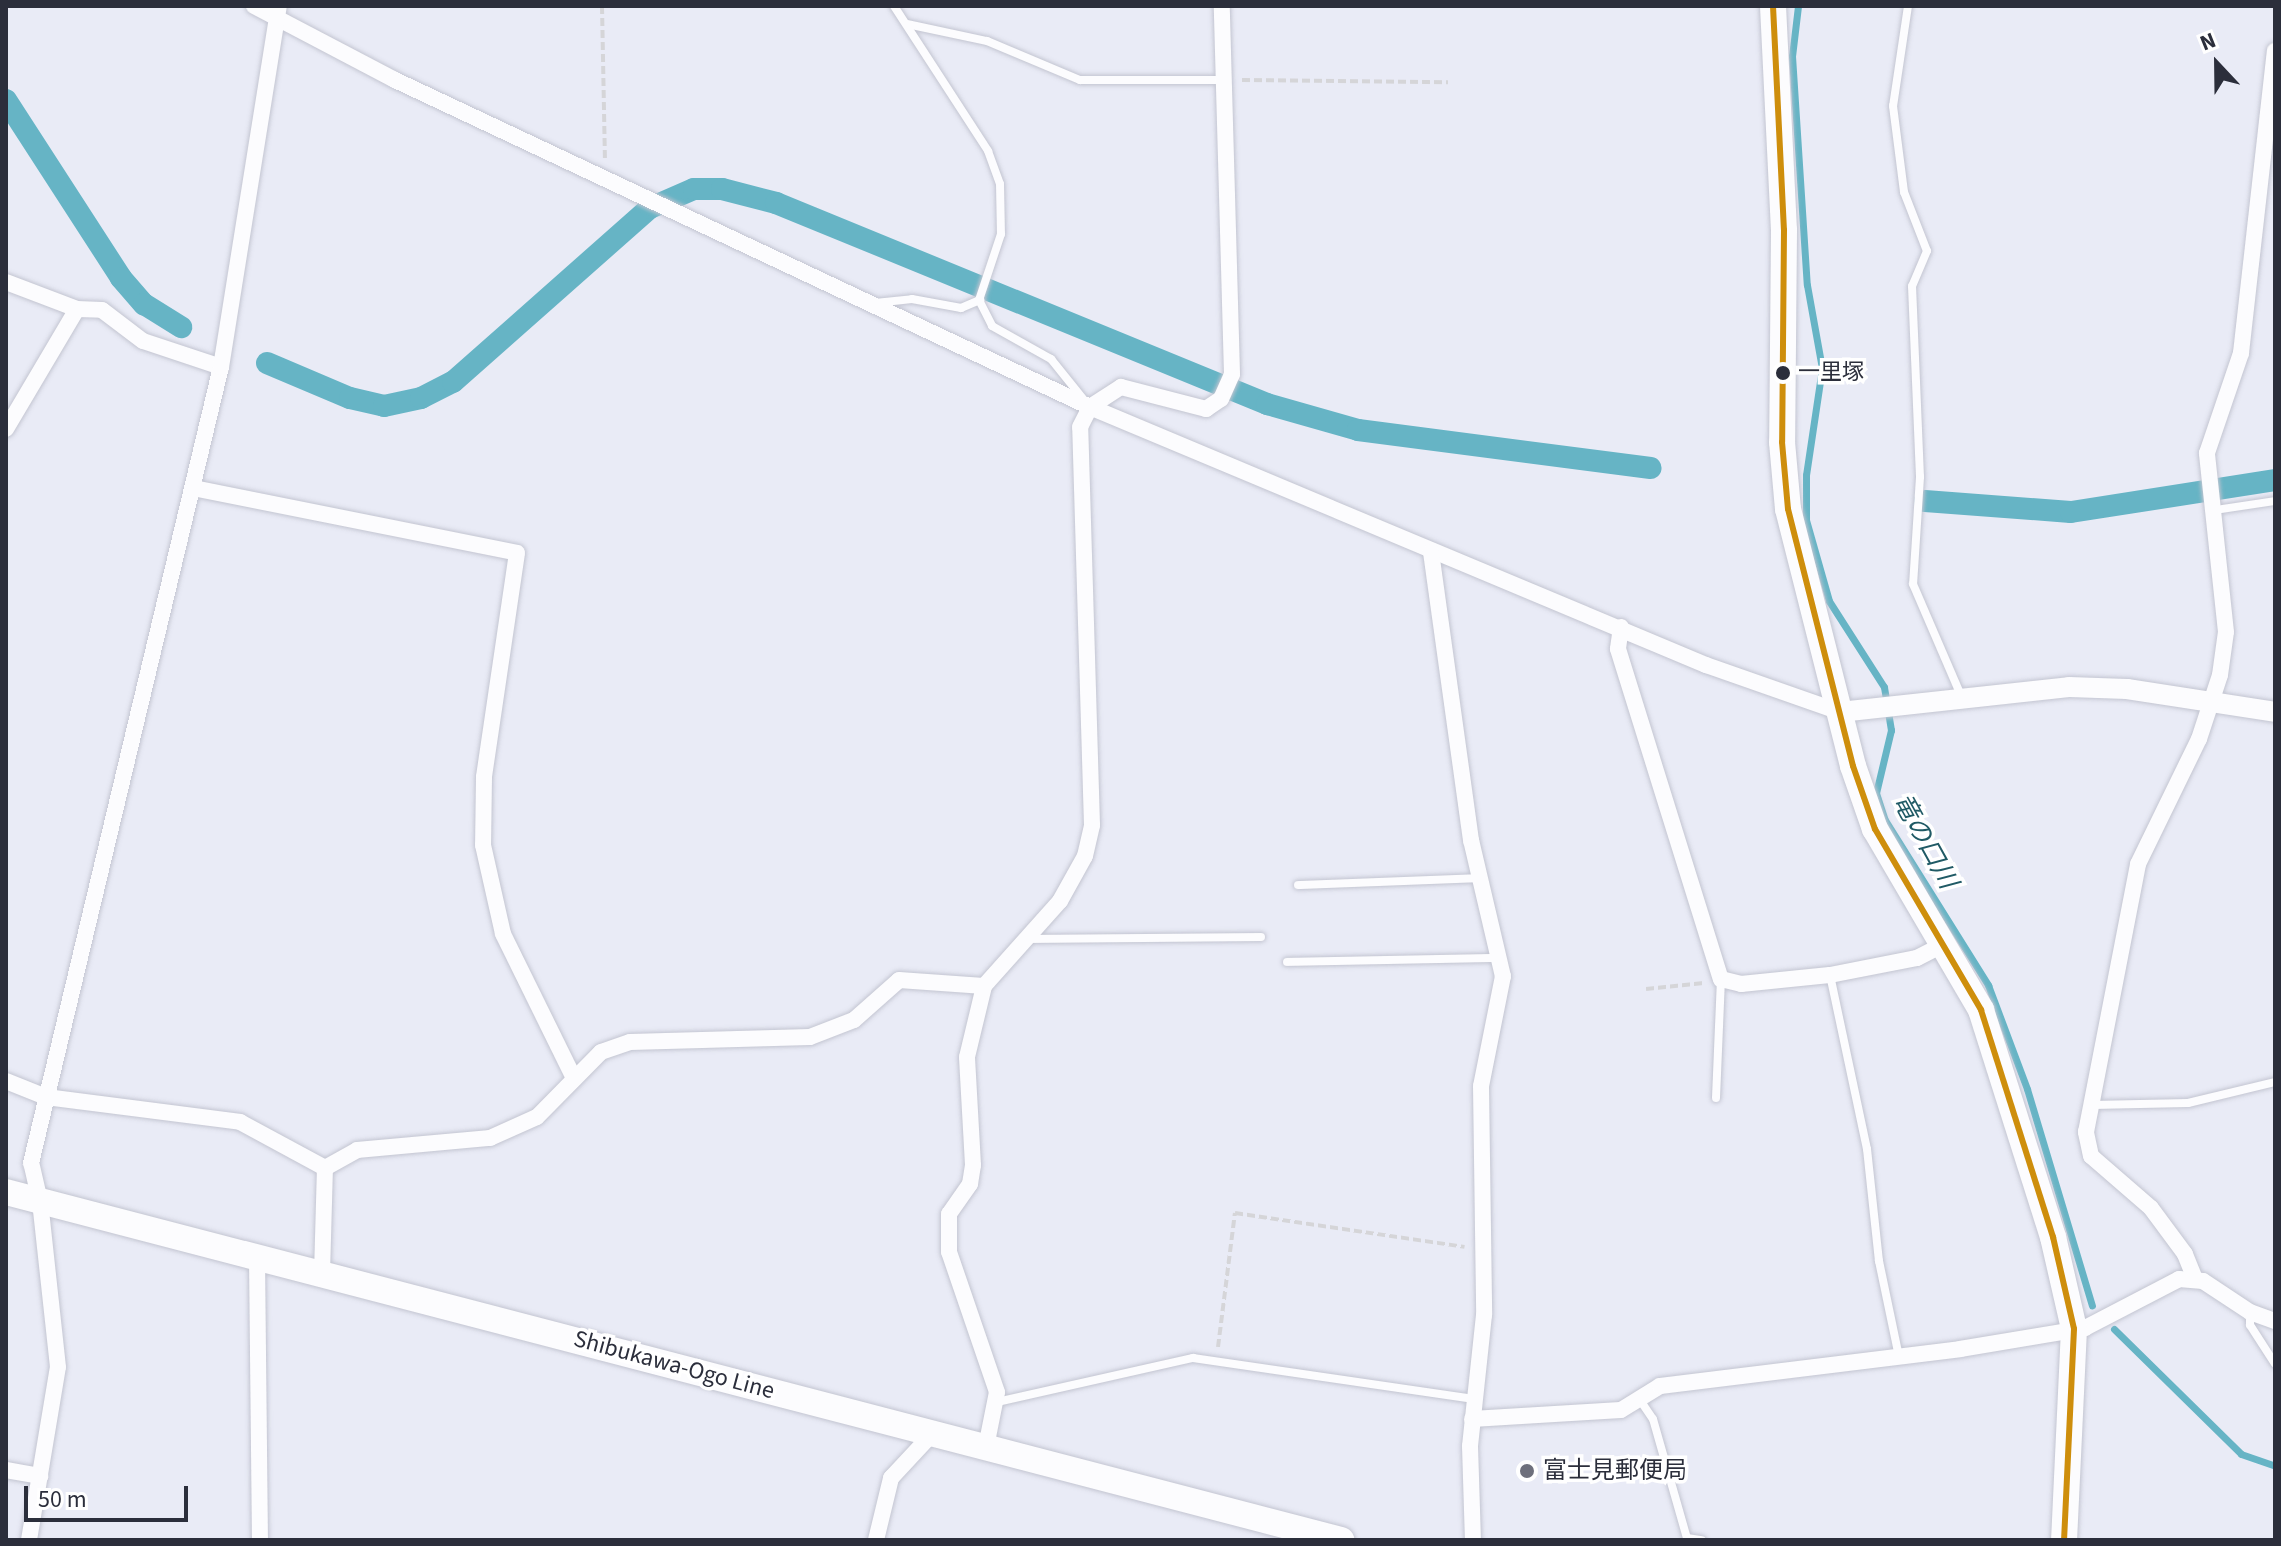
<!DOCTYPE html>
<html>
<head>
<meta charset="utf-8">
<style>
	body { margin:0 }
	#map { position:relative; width:2281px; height:1546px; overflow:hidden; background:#e9ebf6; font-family:"Source Sans 3","Noto Sans JP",sans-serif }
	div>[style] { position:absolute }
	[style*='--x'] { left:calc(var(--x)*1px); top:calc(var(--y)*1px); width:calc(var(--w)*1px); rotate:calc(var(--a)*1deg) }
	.stream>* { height:7px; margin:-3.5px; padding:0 3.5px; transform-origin:3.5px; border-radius:3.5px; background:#66b4c5 }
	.canal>* { height:22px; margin:-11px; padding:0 11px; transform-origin:11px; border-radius:11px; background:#66b4c5 }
	.path>* { height:4px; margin-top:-2px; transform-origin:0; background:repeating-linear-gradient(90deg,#d5d5d8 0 8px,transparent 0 12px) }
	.roads { filter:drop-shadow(0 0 2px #c3c5d1) drop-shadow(0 0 2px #c3c5d1) }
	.service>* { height:8px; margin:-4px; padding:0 4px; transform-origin:4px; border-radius:4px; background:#fcfcfe }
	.minor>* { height:16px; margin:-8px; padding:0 8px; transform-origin:8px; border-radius:8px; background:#fcfcfe }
	.tertiary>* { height:20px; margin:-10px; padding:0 10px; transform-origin:10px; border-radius:10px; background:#fcfcfe }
	.primary>* { height:26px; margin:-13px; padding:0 13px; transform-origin:13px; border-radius:13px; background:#fcfcfe }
	.bus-1>* { height:6px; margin:-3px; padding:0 3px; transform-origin:3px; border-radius:3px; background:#ce8e0c }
	.dots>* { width:22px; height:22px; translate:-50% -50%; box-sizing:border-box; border:4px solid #fff; border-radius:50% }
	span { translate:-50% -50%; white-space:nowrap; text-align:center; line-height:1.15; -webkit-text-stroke:7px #fff; paint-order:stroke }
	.bus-label { font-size:22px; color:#2b2e3b }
	.left { translate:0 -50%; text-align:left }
	.street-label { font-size:24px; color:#2b2e3b }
	.poi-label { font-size:24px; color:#2b2e3b }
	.water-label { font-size:26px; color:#205a65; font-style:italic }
	.frame { position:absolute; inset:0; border:8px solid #2b2e3b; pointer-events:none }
	.north { position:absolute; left:2177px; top:24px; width:80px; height:80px; -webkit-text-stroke:6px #fff; paint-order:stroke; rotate:338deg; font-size:22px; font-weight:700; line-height:32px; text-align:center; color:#2b2e3b }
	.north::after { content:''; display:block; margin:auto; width:28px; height:36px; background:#2b2e3b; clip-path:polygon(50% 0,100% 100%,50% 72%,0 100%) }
	.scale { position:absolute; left:24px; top:1486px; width:164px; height:36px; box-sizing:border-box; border:4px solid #2b2e3b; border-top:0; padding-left:10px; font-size:24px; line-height:28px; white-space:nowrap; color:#2b2e3b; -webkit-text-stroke:6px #fff; paint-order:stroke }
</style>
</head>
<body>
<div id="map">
	<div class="stream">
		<i style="--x:1798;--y:6;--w:50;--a:96.8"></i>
		<i style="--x:1792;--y:56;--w:229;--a:86.3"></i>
		<i style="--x:1807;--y:285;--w:84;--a:79.8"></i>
		<i style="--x:1822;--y:368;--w:108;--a:98.5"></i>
		<i style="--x:1806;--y:475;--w:45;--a:90"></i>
		<i style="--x:1806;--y:520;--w:84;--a:74.1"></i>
		<i style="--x:1829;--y:601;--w:102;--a:57.4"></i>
		<i style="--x:1884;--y:687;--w:44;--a:80.8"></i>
		<i style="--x:1891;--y:730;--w:65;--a:103.4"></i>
		<i style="--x:1876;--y:793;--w:28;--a:72"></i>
		<i style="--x:1885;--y:820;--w:195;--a:58"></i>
		<i style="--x:1988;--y:985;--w:111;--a:69.4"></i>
		<i style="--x:2027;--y:1089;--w:226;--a:73.3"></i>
		<i style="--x:2114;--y:1329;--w:178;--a:44.5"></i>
		<i style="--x:2241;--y:1454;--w:36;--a:19"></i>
	</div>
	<div class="canal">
		<i style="--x:6;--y:100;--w:212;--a:57.1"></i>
		<i style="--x:121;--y:278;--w:35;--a:49"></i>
		<i style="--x:144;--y:304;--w:44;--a:31.9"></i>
		<i style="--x:267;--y:363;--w:90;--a:22.9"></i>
		<i style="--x:350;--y:398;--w:35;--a:13"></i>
		<i style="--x:384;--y:406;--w:38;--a:-12"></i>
		<i style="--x:421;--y:398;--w:36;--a:-27"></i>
		<i style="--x:453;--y:382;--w:263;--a:-41.5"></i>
		<i style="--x:650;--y:208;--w:48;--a:-23.4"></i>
		<i style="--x:694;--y:189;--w:28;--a:0"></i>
		<i style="--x:722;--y:189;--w:56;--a:14.5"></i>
		<i style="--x:776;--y:203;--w:531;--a:22.26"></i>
		<i style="--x:1267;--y:404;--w:95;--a:15.9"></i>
		<i style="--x:1358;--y:430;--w:295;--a:7.4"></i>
		<i style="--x:1925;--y:501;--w:146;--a:4.3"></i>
		<i style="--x:2071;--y:512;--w:206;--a:-8.9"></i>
	</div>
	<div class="path">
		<i style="--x:602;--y:6;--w:153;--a:88.9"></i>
		<i style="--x:1242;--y:80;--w:206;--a:0.6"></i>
		<i style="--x:1646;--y:989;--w:58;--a:-5.9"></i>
		<i style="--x:1218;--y:1347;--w:135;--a:-82.8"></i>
		<i style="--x:1235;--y:1213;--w:232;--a:8.4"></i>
	</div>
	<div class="roads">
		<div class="service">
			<i style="--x:894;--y:6;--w:173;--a:57"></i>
			<i style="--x:988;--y:151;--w:35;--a:70"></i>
			<i style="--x:1000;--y:184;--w:50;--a:88.9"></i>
			<i style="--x:1001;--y:234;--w:70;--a:108.4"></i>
			<i style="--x:979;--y:300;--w:29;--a:63"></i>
			<i style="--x:992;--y:326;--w:68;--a:29.2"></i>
			<i style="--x:1051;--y:359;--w:53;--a:51.2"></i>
			<i style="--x:1908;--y:6;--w:101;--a:98.5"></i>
			<i style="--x:1893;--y:106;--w:87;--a:82.7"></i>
			<i style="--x:1904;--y:192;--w:63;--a:68.7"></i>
			<i style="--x:1927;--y:251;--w:38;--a:113"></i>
			<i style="--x:1912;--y:286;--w:191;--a:87.6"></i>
			<i style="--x:1920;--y:477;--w:107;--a:93.7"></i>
			<i style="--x:1913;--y:584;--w:124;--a:66.7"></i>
			<i style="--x:907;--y:24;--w:82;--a:12"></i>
			<i style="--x:987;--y:41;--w:101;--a:22.8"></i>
			<i style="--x:1080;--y:80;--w:144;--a:0"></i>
			<i style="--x:875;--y:303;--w:37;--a:-6"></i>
			<i style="--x:912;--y:299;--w:50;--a:10.4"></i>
			<i style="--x:961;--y:308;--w:21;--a:-23"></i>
			<i style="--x:2215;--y:510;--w:61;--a:-8.5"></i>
			<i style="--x:1298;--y:885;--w:180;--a:-2.2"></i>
			<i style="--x:1028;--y:939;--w:233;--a:-0.5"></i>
			<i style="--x:1287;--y:962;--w:213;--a:-1.1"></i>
			<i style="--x:1830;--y:975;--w:178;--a:78"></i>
			<i style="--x:1867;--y:1149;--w:113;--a:83.9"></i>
			<i style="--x:1879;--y:1261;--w:98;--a:78.2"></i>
			<i style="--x:1716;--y:1098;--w:119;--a:-87.6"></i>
			<i style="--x:2092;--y:1105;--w:96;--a:-1.2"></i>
			<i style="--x:2188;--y:1103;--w:89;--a:-13.6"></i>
			<i style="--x:2250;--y:1313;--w:12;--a:90"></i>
			<i style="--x:2250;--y:1325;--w:46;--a:57.3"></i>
			<i style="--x:1640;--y:1400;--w:23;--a:56"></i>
			<i style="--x:1653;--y:1419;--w:124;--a:74.1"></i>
			<i style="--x:1687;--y:1538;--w:15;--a:8"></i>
			<i style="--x:997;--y:1402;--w:201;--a:-12.7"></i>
			<i style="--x:1193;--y:1358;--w:284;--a:8.3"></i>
		</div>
		<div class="minor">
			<i style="--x:254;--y:6;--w:159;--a:27.7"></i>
			<i style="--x:395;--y:80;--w:768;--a:25.2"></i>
			<i style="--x:1090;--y:407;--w:668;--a:22.73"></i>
			<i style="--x:1706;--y:665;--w:142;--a:19.3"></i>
			<i style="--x:6;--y:282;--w:76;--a:20.8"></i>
			<i style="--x:77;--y:309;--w:25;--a:2"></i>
			<i style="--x:102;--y:310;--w:51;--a:37.1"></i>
			<i style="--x:143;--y:341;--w:82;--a:18.4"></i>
			<i style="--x:6;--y:429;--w:139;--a:-59.4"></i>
			<i style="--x:193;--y:488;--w:330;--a:11.3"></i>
			<i style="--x:517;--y:553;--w:226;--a:98.4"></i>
			<i style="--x:484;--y:777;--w:68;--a:90.8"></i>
			<i style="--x:483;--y:845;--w:91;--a:77.3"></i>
			<i style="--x:503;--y:934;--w:161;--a:63.8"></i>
			<i style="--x:1431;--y:552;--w:291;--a:82.1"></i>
			<i style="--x:1471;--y:840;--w:140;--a:76.8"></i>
			<i style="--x:1503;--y:976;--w:112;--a:101.3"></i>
			<i style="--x:1481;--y:1086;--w:229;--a:89.2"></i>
			<i style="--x:1484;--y:1315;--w:132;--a:96.1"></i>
			<i style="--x:1470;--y:1446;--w:94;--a:88.2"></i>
			<i style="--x:1621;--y:627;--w:22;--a:98"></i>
			<i style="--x:1618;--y:649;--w:346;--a:72.7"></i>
			<i style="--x:1721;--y:979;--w:21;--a:14"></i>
			<i style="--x:1741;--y:984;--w:89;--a:-5.8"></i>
			<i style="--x:1830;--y:975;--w:89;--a:-11.1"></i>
			<i style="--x:1917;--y:958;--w:31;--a:-27"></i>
			<i style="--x:6;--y:1081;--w:43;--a:21.8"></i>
			<i style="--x:46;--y:1097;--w:196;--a:7.3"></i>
			<i style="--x:240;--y:1122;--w:97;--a:28.4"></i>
			<i style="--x:257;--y:1257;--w:283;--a:89.4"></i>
			<i style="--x:322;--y:1274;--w:106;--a:-88.4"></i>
			<i style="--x:325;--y:1168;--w:37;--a:-29"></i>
			<i style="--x:357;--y:1150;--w:134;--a:-5.2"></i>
			<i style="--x:490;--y:1138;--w:51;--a:-24.1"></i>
			<i style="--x:537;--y:1117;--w:91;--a:-45.4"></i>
			<i style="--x:601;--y:1052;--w:31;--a:-19"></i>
			<i style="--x:630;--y:1042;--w:180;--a:-1.6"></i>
			<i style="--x:810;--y:1037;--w:47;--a:-21.1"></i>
			<i style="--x:854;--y:1020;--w:60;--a:-41.6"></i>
			<i style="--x:899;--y:980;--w:85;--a:4"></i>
			<i style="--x:2195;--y:1279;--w:27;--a:-112"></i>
			<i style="--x:2185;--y:1254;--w:57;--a:-126.5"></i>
			<i style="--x:2151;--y:1208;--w:79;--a:-139.1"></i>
			<i style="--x:2091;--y:1156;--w:25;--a:-102"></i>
			<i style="--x:2086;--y:1132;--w:273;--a:-79"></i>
			<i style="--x:2138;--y:864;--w:139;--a:-64"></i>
			<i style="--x:2199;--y:739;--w:67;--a:-71.8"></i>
			<i style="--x:2220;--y:675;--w:43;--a:-82.1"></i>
			<i style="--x:2226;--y:632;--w:180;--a:-96.1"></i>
			<i style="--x:2207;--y:453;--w:106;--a:-71.2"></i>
			<i style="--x:2241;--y:353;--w:304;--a:-83.6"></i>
			<i style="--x:1472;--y:1419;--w:149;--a:-3.5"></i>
			<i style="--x:1621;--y:1410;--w:46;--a:-31.6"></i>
			<i style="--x:1660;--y:1386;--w:302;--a:-7"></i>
			<i style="--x:1960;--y:1349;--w:127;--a:-9.5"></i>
			<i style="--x:2085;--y:1328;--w:106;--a:-27.5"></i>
			<i style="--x:2179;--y:1279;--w:24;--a:5"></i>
			<i style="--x:2203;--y:1281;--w:56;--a:33.4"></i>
			<i style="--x:2250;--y:1312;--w:27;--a:20"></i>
			<i style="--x:986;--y:1447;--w:56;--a:-78.7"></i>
			<i style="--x:997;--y:1392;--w:148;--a:-108.9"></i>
			<i style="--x:949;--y:1252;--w:38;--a:-90"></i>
			<i style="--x:949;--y:1214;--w:37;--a:-55"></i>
			<i style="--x:970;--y:1184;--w:19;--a:-81"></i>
			<i style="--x:973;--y:1165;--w:108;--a:-93.2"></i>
			<i style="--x:967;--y:1057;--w:73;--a:-76.5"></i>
			<i style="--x:984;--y:986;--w:114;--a:-48.2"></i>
			<i style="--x:1060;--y:901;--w:51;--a:-60.9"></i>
			<i style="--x:1085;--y:856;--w:32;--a:-77"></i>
			<i style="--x:1092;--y:825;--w:398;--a:-91.7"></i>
			<i style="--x:1080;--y:427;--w:22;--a:-63"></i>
			<i style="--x:1090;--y:407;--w:37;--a:-33"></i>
			<i style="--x:1121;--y:387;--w:88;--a:14.5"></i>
			<i style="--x:1206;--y:409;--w:18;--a:-34"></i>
			<i style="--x:1221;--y:399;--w:27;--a:-66"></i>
			<i style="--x:1232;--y:374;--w:368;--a:-91.6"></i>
			<i style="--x:6;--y:1470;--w:35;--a:10"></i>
			<i style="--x:29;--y:1540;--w:175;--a:-80.5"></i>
			<i style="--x:58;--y:1367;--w:167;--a:-96.2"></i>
			<i style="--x:40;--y:1201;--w:39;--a:-103"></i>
			<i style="--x:31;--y:1163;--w:818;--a:-76.58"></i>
			<i style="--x:221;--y:367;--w:366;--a:-80.9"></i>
			<i style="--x:876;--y:1540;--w:64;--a:-76.4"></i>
			<i style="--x:891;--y:1478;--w:60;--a:-47"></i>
		</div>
		<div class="tertiary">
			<i style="--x:1840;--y:712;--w:230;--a:-6.2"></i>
			<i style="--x:2069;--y:687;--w:58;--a:2"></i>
			<i style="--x:2127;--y:689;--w:150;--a:8.8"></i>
		</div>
		<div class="primary">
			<i style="--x:1773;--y:6;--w:224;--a:87.2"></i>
			<i style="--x:1784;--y:230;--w:212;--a:90.5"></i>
			<i style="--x:1782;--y:442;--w:67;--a:84.9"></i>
			<i style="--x:1788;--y:509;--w:265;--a:75.8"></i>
			<i style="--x:1853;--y:766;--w:67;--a:70.8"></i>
			<i style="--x:1875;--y:829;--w:210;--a:59.6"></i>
			<i style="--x:1981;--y:1010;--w:238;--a:72.4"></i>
			<i style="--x:2053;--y:1237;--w:94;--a:77.1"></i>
			<i style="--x:2074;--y:1329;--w:211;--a:92.7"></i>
			<i style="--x:6;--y:1192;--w:1380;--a:14.61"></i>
		</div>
	</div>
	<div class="bus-1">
		<i style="--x:1773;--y:6;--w:224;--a:87.2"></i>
		<i style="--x:1784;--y:230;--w:212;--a:90.5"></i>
		<i style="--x:1782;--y:442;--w:67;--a:84.9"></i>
		<i style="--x:1788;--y:509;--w:265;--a:75.8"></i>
		<i style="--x:1853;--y:766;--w:67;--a:70.8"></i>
		<i style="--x:1875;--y:829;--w:210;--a:59.6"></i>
		<i style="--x:1981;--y:1010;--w:238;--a:72.4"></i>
		<i style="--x:2053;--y:1237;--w:94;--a:77.1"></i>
		<i style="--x:2074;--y:1329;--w:211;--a:92.7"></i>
	</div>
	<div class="dots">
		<i style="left:1783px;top:373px;background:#2b2e3b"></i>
		<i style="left:1527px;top:1471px;background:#6e707c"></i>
	</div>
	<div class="bus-label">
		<span class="left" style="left:1798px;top:373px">一里塚</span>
	</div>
	<div class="street-label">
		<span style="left:674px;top:1365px;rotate:15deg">Shibukawa-Ogo Line</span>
	</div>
	<div class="poi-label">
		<span class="left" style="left:1543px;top:1471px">富士見郵便局</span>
	</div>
	<div class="water-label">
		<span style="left:1925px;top:841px;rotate:61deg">竜の口川</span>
	</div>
	<div class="frame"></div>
	<div class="north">N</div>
	<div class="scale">50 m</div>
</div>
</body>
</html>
